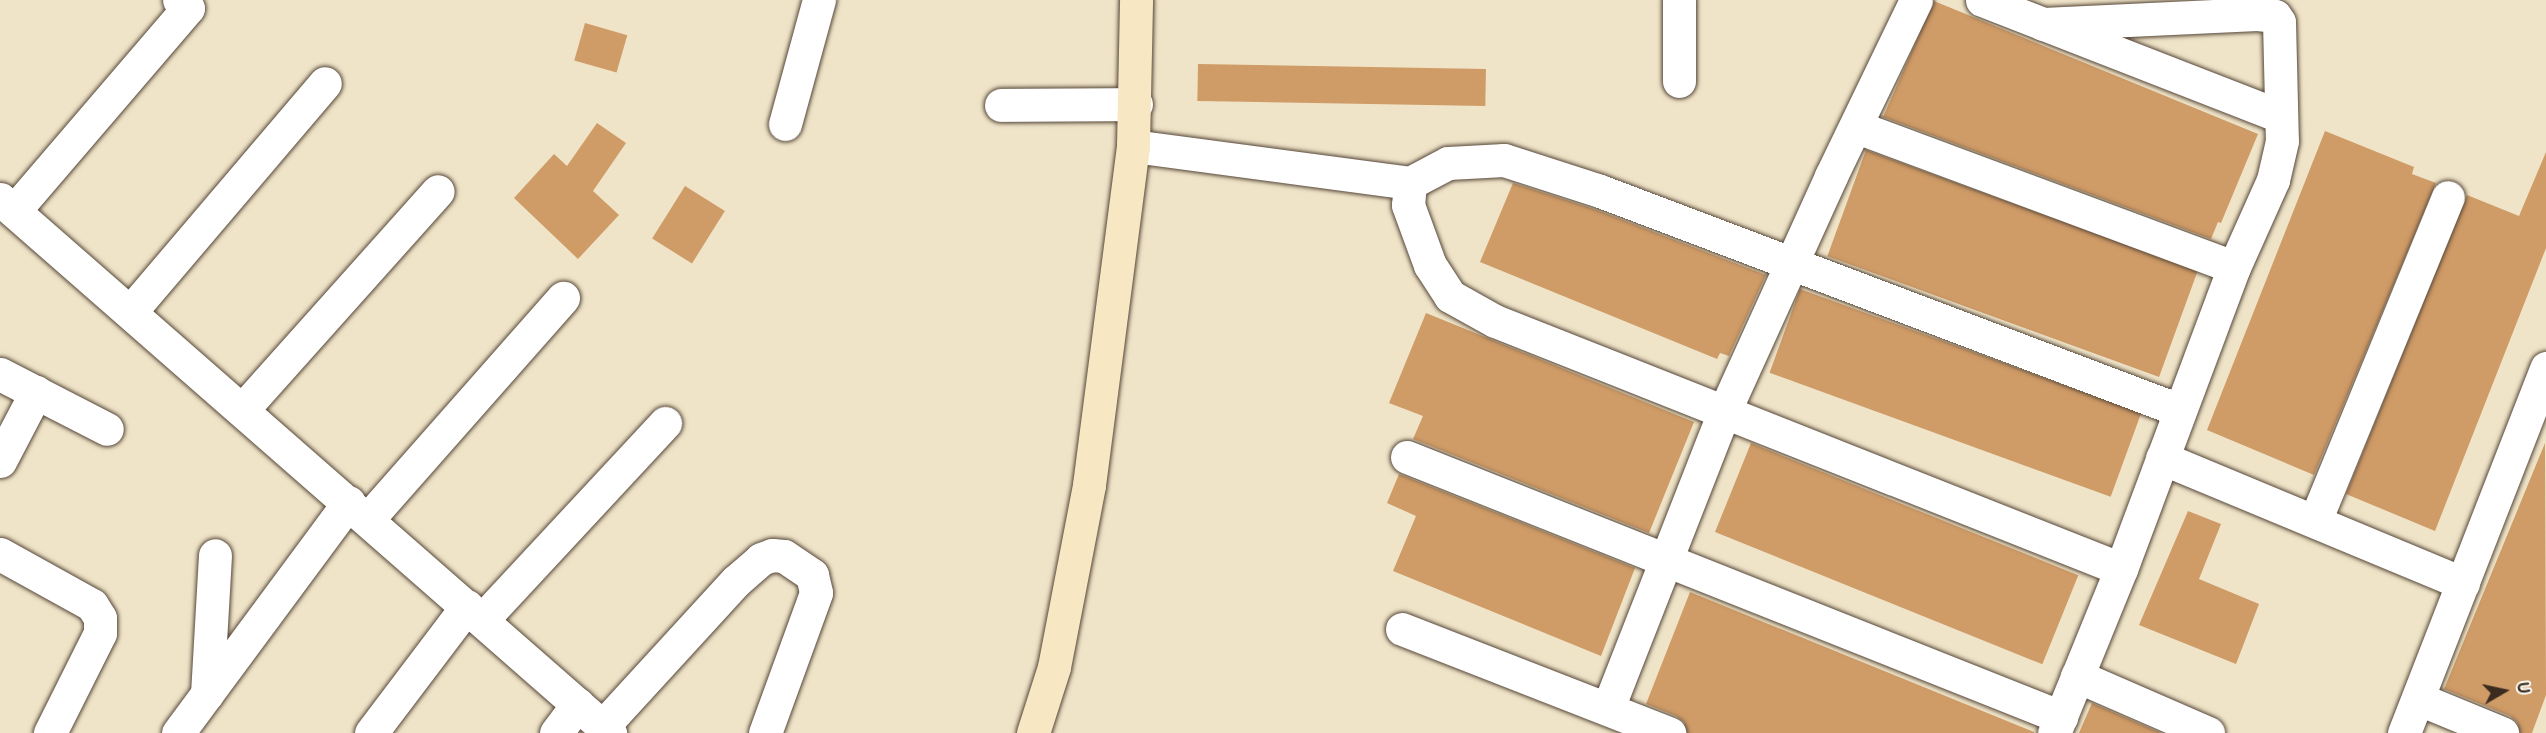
<!DOCTYPE html>
<html>
<head>
<meta charset="utf-8">
<style>
	body { margin:0 }
	#map { position:relative; width:2546px; height:733px; overflow:hidden; background:#efe4c8; font-family:"Balsamiq Sans",sans-serif }
	div>[style] { position:absolute }
	[style*='--x'] { left:calc(var(--x)*1px); top:calc(var(--y)*1px); width:calc(var(--w)*1px); rotate:calc(var(--a)*1deg) }
	.building>* { inset:0; background:#cf9b67; transform-origin:0 0 }
	.roads { filter:drop-shadow(0 0 2px #564638) drop-shadow(0 0 2px #564638) }
	.street>* { height:33px; margin:-16.5px; padding:0 16.5px; transform-origin:16.5px; border-radius:16.5px; background:#fff }
	.secondary>* { height:33px; margin:-16.5px; padding:0 16.5px; transform-origin:16.5px; border-radius:16.5px; background:#f7e8c3 }
	span { translate:-50% -50%; white-space:nowrap; text-align:center; line-height:1.15; -webkit-text-stroke:5px #fdfcf7; paint-order:stroke }
	.north { position:absolute; left:2474px; top:661px; width:60px; height:60px; -webkit-text-stroke:4px #fdfcf7; paint-order:stroke; rotate:81deg; font-size:16px; font-weight:700; line-height:24px; text-align:center; color:#3b2a1e }
	.north::after { content:''; display:block; margin:auto; width:21px; height:27px; background:#3b2a1e; clip-path:polygon(50% 0,100% 100%,50% 72%,0 100%) }
</style>
</head>
<body>
<div id="map">
	<div class="building">
		<i style="clip-path:polygon(1934px 1px,2258px 134px,2221px 223px,2218px 222px,2211px 239px,1883px 117px)"></i>
		<i style="left:585px;top:23px;width:44px;height:39px;rotate:16deg"></i>
		<i style="left:1198px;top:64px;width:288px;height:37px;rotate:1deg"></i>
		<i style="clip-path:polygon(597px 123px,626px 143px,593px 191px,619px 215px,578px 259px,514px 198px,554px 154px,567px 166px)"></i>
		<i style="clip-path:polygon(2325px 131px,2414px 167px,2412px 174px,2436px 183px,2314px 475px,2207px 430px)"></i>
		<i style="left:1866px;top:150px;width:353px;height:113px;rotate:20deg"></i>
		<i style="clip-path:polygon(2546px 152px,2546px 248px,2435px 531px,2346px 494px,2467px 195px,2519px 216px)"></i>
		<i style="clip-path:polygon(1513px 183px,1594px 209px,1766px 275px,1729px 356px,1720px 353px,1717px 359px,1480px 262px)"></i>
		<i style="left:685px;top:186px;width:47px;height:62px;rotate:32deg"></i>
		<i style="left:1800px;top:289px;width:363px;height:89px;rotate:20deg"></i>
		<i style="clip-path:polygon(1426px 313px,1694px 422px,1649px 533px,1413px 439px,1423px 416px,1389px 403px)"></i>
		<i style="left:1751px;top:443px;width:353px;height:96px;rotate:22deg"></i>
		<i style="clip-path:polygon(2545px 443px,2546px 695px,2532px 733px,2520px 733px,2517px 722px,2510px 716px,2444px 689px)"></i>
		<i style="clip-path:polygon(1399px 474px,1635px 568px,1601px 656px,1393px 571px,1416px 516px,1387px 503px)"></i>
		<i style="clip-path:polygon(2188px 511px,2221px 524px,2199px 579px,2259px 604px,2236px 664px,2139px 625px)"></i>
		<i style="clip-path:polygon(1690px 592px,2034px 732px,2034px 733px,1687px 733px,1684px 722px,1676px 716px,1646px 704px)"></i>
		<i style="clip-path:polygon(2092px 703px,2161px 733px,2079px 733px)"></i>
	</div>
	<div class="roads">
		<div class="street">
			<i style="--x:1679;--y:0;--w:81;--a:90"></i>
			<i style="--x:1982;--y:0;--w:320;--a:21.3"></i>
			<i style="--x:2043;--y:24;--w:214;--a:-2.7"></i>
			<i style="--x:2257;--y:14;--w:18;--a:6"></i>
			<i style="--x:2275;--y:16;--w:7;--a:56"></i>
			<i style="--x:2279;--y:22;--w:119;--a:88.6"></i>
			<i style="--x:2282;--y:141;--w:40;--a:103"></i>
			<i style="--x:2273;--y:180;--w:95;--a:114.1"></i>
			<i style="--x:2234;--y:267;--w:322;--a:110.5"></i>
			<i style="--x:2121;--y:569;--w:177;--a:112.2"></i>
			<i style="--x:1001;--y:105;--w:135;--a:-0.4"></i>
			<i style="--x:785;--y:124;--w:129;--a:-74.7"></i>
			<i style="--x:1857;--y:127;--w:402;--a:20.4"></i>
			<i style="--x:1133;--y:146;--w:279;--a:7.6"></i>
			<i style="--x:1410;--y:183;--w:43;--a:-27.8"></i>
			<i style="--x:1448;--y:163;--w:56;--a:-3.1"></i>
			<i style="--x:1504;--y:160;--w:101;--a:17.9"></i>
			<i style="--x:1600;--y:191;--w:619;--a:20.72"></i>
			<i style="--x:1410;--y:183;--w:22;--a:95"></i>
			<i style="--x:1408;--y:205;--w:64;--a:69.9"></i>
			<i style="--x:1430;--y:265;--w:37;--a:57"></i>
			<i style="--x:1450;--y:296;--w:51;--a:29.1"></i>
			<i style="--x:1495;--y:321;--w:673;--a:21.61"></i>
			<i style="--x:0;--y:199;--w:811;--a:41.2"></i>
			<i style="--x:14;--y:211;--w:267;--a:-49.4"></i>
			<i style="--x:188;--y:8;--w:12;--a:-138"></i>
			<i style="--x:131;--y:311;--w:299;--a:-49.6"></i>
			<i style="--x:0;--y:374;--w:120;--a:27.2"></i>
			<i style="--x:243;--y:409;--w:292;--a:-48.2"></i>
			<i style="--x:1407;--y:457;--w:704;--a:21.68"></i>
			<i style="--x:2162;--y:458;--w:326;--a:22.6"></i>
			<i style="--x:0;--y:461;--w:78;--a:-62.4"></i>
			<i style="--x:368;--y:519;--w:295;--a:-48.6"></i>
			<i style="--x:2315;--y:521;--w:350;--a:-67.7"></i>
			<i style="--x:0;--y:554;--w:105;--a:29"></i>
			<i style="--x:92;--y:605;--w:15;--a:58"></i>
			<i style="--x:100;--y:618;--w:15;--a:90"></i>
			<i style="--x:100;--y:633;--w:112;--a:116.6"></i>
			<i style="--x:482;--y:620;--w:269;--a:-47.1"></i>
			<i style="--x:1402;--y:629;--w:287;--a:21.3"></i>
			<i style="--x:2077;--y:676;--w:143;--a:23.5"></i>
			<i style="--x:207;--y:694;--w:139;--a:-86.7"></i>
			<i style="--x:2419;--y:699;--w:90;--a:22.3"></i>
			<i style="--x:1608;--y:708;--w:320;--a:-68.6"></i>
			<i style="--x:1725;--y:410;--w:257;--a:-65.6"></i>
			<i style="--x:1831;--y:176;--w:195;--a:-64.2"></i>
			<i style="--x:603;--y:726;--w:197;--a:-47.5"></i>
			<i style="--x:736;--y:581;--w:33;--a:-41"></i>
			<i style="--x:761;--y:559;--w:12;--a:-20"></i>
			<i style="--x:772;--y:555;--w:12;--a:5"></i>
			<i style="--x:784;--y:556;--w:34;--a:34"></i>
			<i style="--x:812;--y:575;--w:18;--a:77"></i>
			<i style="--x:816;--y:593;--w:149;--a:110"></i>
			<i style="--x:178;--y:733;--w:287;--a:-53.5"></i>
			<i style="--x:371;--y:733;--w:159;--a:-52.9"></i>
			<i style="--x:556;--y:733;--w:36;--a:-53"></i>
			<i style="--x:2404;--y:733;--w:392;--a:-68.7"></i>
		</div>
		<div class="secondary">
			<i style="--x:1033;--y:733;--w:69;--a:-72.3"></i>
			<i style="--x:1054;--y:667;--w:185;--a:-79.1"></i>
			<i style="--x:1089;--y:485;--w:342;--a:-82.6"></i>
			<i style="--x:1133;--y:146;--w:146;--a:-88.8"></i>
		</div>
	</div>
	<div class="north">U</div>
</div>
</body>
</html>
